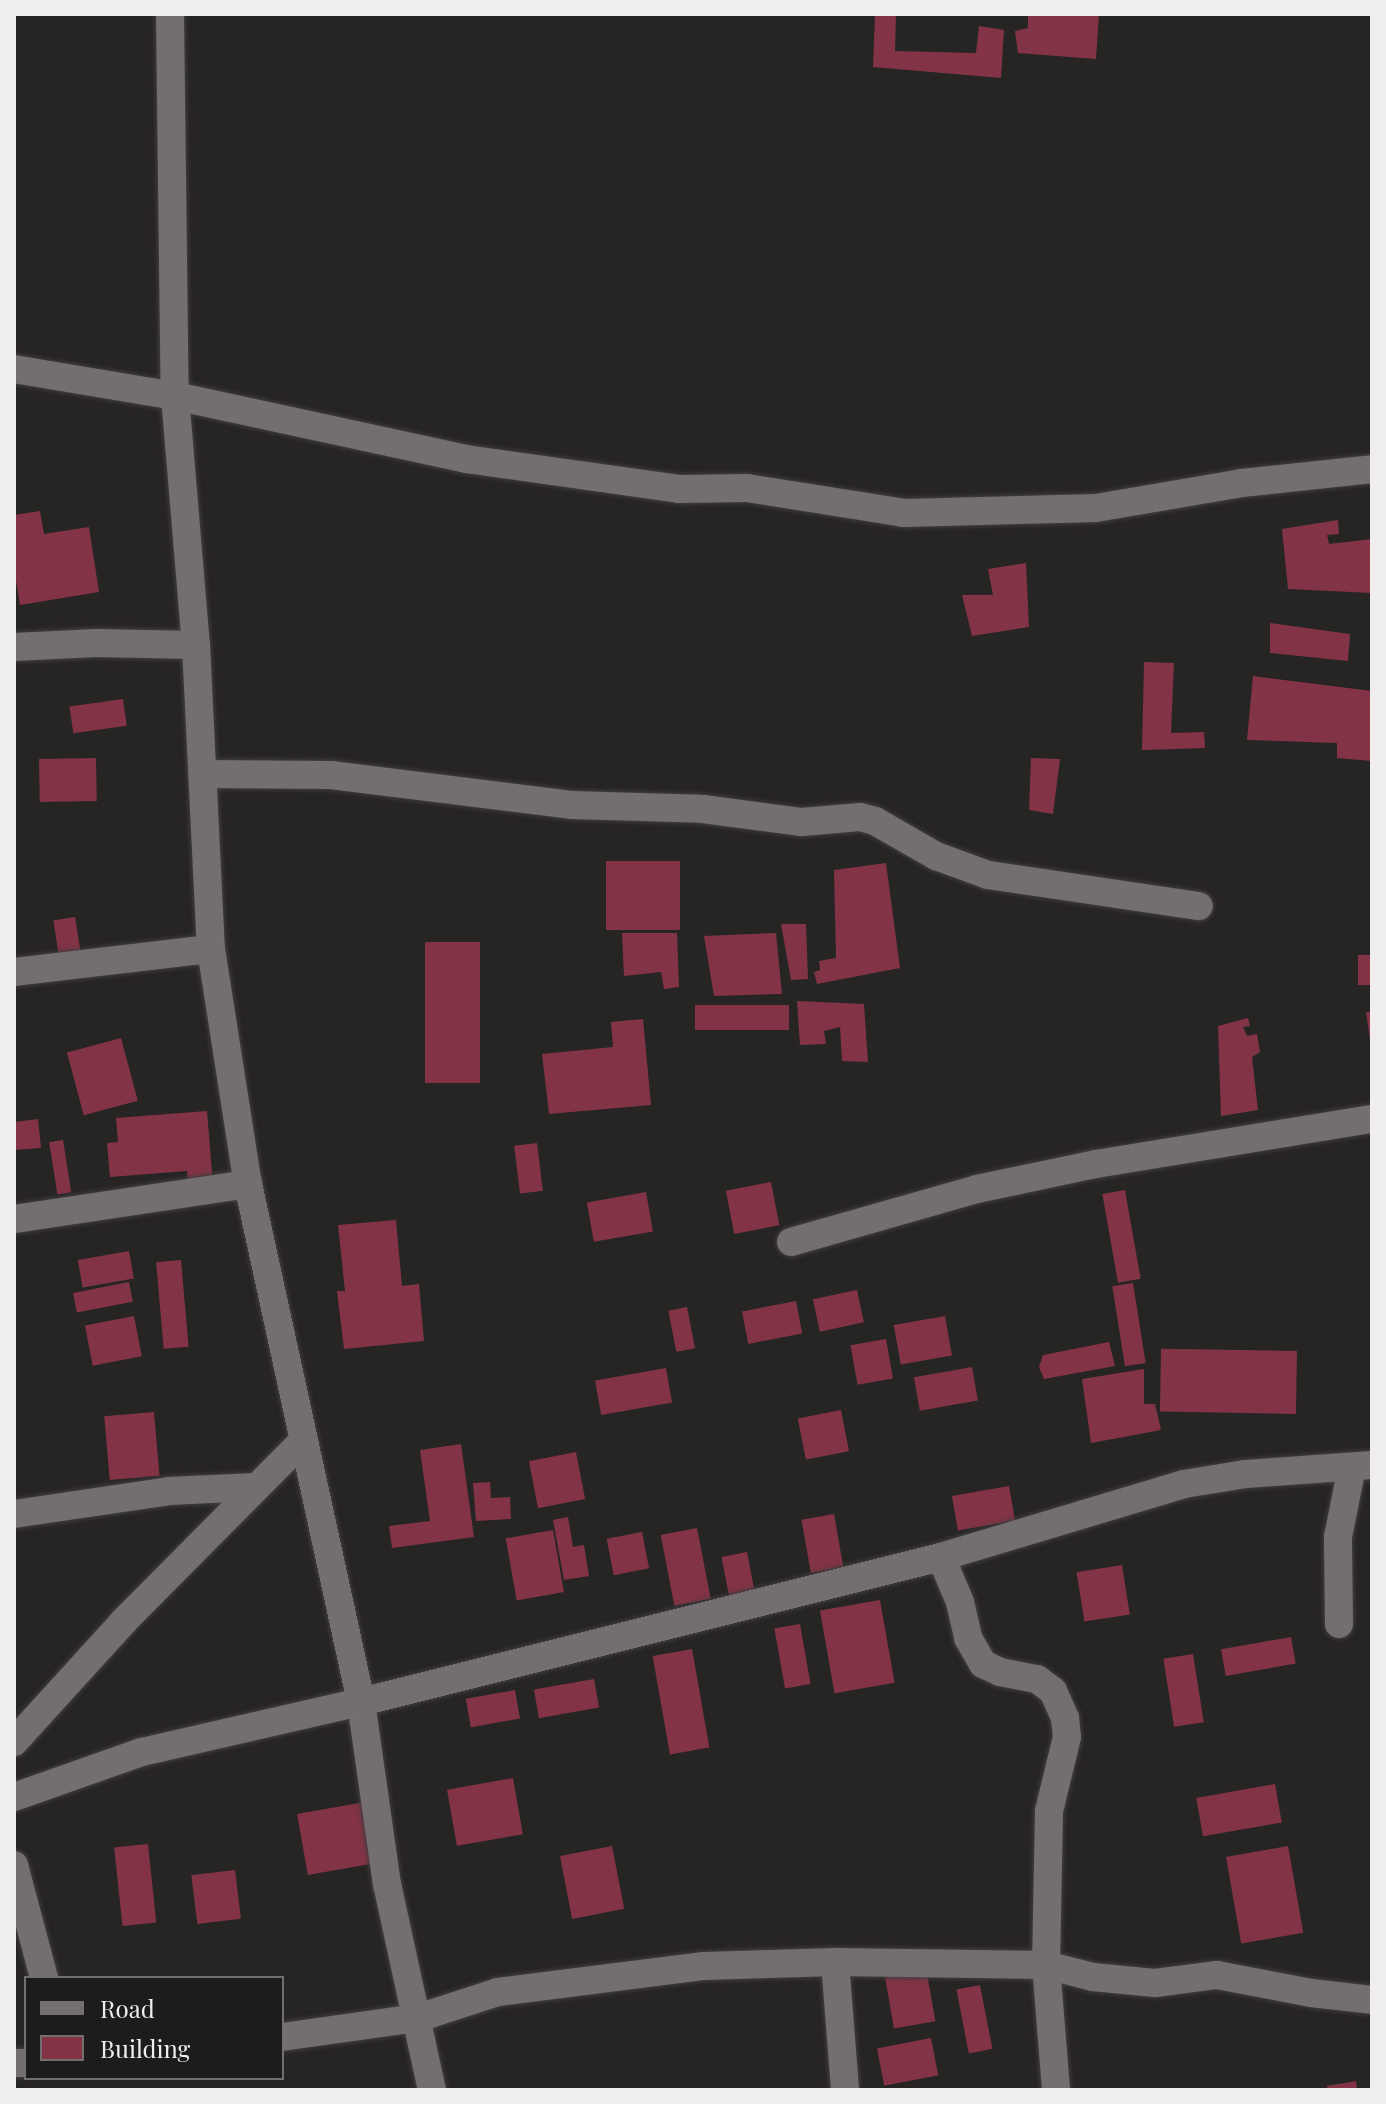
<!DOCTYPE html>
<html>
<head>
<meta charset="utf-8">
<style>
	body { margin:0 }
	#map { position:relative; width:1386px; height:2104px; overflow:hidden; background:#272424; font-family:"Playfair Display",serif }
	div>[style] { position:absolute }
	[style*='--x'] { left:calc(var(--x)*1px); top:calc(var(--y)*1px); width:calc(var(--w)*1px); rotate:calc(var(--a)*1deg) }
	.building>* { inset:0; background:#823446; transform-origin:0 0 }
	.roads { filter:drop-shadow(0 0 2px #413e3f) drop-shadow(0 0 2px #413e3f) }
	.minor>* { height:28px; margin:-14px; padding:0 14px; transform-origin:14px; border-radius:14px; background:#736f70 }
	span { translate:-50% -50%; white-space:nowrap; text-align:center; line-height:1.15; -webkit-text-stroke:8px #1d1b1b; paint-order:stroke }
	.frame { position:absolute; inset:0; border:16px solid #efeded; pointer-events:none }
	.legend { position:absolute; left:24px; top:1976px; width:260px; height:104px; box-sizing:border-box; background:#1d1b1b; border:2px solid #716f6f; margin:0; padding:10px 14px; list-style:none; font-size:24px; color:#efeded }
	.legend li { display:flex; align-items:center; gap:16px; height:40px }
	.legend b { width:40px; border:2px solid #716f6f }
</style>
</head>
<body>
<div id="map">
	<div class="building">
		<i style="clip-path:polygon(875px 14px,896px 14px,895px 51px,976px 53px,979px 26px,1004px 30px,1001px 78px,873px 67px)"></i>
		<i style="clip-path:polygon(1028px 14px,1099px 14px,1096px 59px,1018px 53px,1015px 31px,1028px 28px)"></i>
		<i style="clip-path:polygon(40px 511px,44px 534px,89px 527px,99px 592px,20px 605px,14px 569px,14px 515px)"></i>
		<i style="clip-path:polygon(1338px 520px,1339px 534px,1327px 535px,1329px 544px,1372px 539px,1372px 593px,1288px 589px,1282px 529px)"></i>
		<i style="clip-path:polygon(1026px 563px,1029px 627px,972px 636px,962px 595px,993px 595px,988px 569px)"></i>
		<i style="clip-path:polygon(1270px 623px,1350px 634px,1348px 661px,1270px 653px)"></i>
		<i style="clip-path:polygon(1144px 662px,1174px 663px,1171px 733px,1204px 732px,1205px 748px,1142px 750px)"></i>
		<i style="clip-path:polygon(1253px 676px,1372px 691px,1372px 761px,1337px 758px,1337px 743px,1247px 740px)"></i>
		<i style="left:123px;top:699px;width:27px;height:54px;rotate:82deg"></i>
		<i style="left:96px;top:758px;width:43px;height:57px;rotate:89deg"></i>
		<i style="clip-path:polygon(1031px 758px,1060px 759px,1053px 814px,1029px 810px)"></i>
		<i style="left:606px;top:861px;width:74px;height:69px"></i>
		<i style="clip-path:polygon(886px 863px,900px 968px,817px 984px,814px 972px,820px 970px,819px 961px,836px 958px,834px 870px)"></i>
		<i style="left:75px;top:917px;width:36px;height:22px;rotate:81deg"></i>
		<i style="clip-path:polygon(781px 924px,806px 924px,808px 979px,791px 980px)"></i>
		<i style="clip-path:polygon(622px 933px,677px 933px,679px 987px,664px 989px,661px 972px,624px 976px)"></i>
		<i style="clip-path:polygon(776px 933px,782px 994px,714px 996px,704px 936px)"></i>
		<i style="left:425px;top:942px;width:55px;height:141px"></i>
		<i style="left:1372px;top:955px;width:30px;height:14px;rotate:90deg"></i>
		<i style="clip-path:polygon(797px 1001px,864px 1004px,868px 1062px,842px 1061px,840px 1027px,824px 1031px,826px 1044px,800px 1045px)"></i>
		<i style="left:695px;top:1005px;width:94px;height:25px"></i>
		<i style="clip-path:polygon(1366px 1012px,1372px 1012px,1372px 1040px,1370px 1040px)"></i>
		<i style="clip-path:polygon(1248px 1018px,1250px 1026px,1243px 1027px,1247px 1036px,1257px 1034px,1260px 1052px,1252px 1057px,1258px 1110px,1221px 1116px,1218px 1026px)"></i>
		<i style="clip-path:polygon(643px 1019px,651px 1105px,549px 1114px,542px 1054px,613px 1047px,611px 1022px)"></i>
		<i style="left:121px;top:1038px;width:65px;height:56px;rotate:75deg"></i>
		<i style="clip-path:polygon(207px 1111px,214px 1197px,189px 1199px,187px 1171px,110px 1177px,107px 1143px,118px 1142px,116px 1118px)"></i>
		<i style="clip-path:polygon(38px 1119px,41px 1148px,14px 1150px,14px 1122px)"></i>
		<i style="left:63px;top:1140px;width:53px;height:14px;rotate:81deg"></i>
		<i style="left:537px;top:1143px;width:48px;height:23px;rotate:83deg"></i>
		<i style="left:771px;top:1182px;width:44px;height:46px;rotate:79deg"></i>
		<i style="left:1125px;top:1190px;width:90px;height:23px;rotate:80deg"></i>
		<i style="left:646px;top:1192px;width:40px;height:60px;rotate:80deg"></i>
		<i style="clip-path:polygon(396px 1220px,402px 1286px,419px 1284px,424px 1341px,344px 1349px,337px 1291px,345px 1291px,338px 1225px)"></i>
		<i style="left:129px;top:1251px;width:28px;height:52px;rotate:80deg"></i>
		<i style="left:181px;top:1260px;width:87px;height:25px;rotate:85deg"></i>
		<i style="left:129px;top:1282px;width:20px;height:57px;rotate:79deg"></i>
		<i style="left:1133px;top:1283px;width:81px;height:21px;rotate:81deg"></i>
		<i style="left:857px;top:1290px;width:33px;height:45px;rotate:78deg"></i>
		<i style="left:796px;top:1301px;width:33px;height:55px;rotate:79deg"></i>
		<i style="left:687px;top:1307px;width:42px;height:19px;rotate:79deg"></i>
		<i style="left:134px;top:1316px;width:41px;height:50px;rotate:79deg"></i>
		<i style="left:945px;top:1316px;width:40px;height:52px;rotate:80deg"></i>
		<i style="left:886px;top:1339px;width:40px;height:36px;rotate:80deg"></i>
		<i style="clip-path:polygon(1109px 1342px,1115px 1366px,1044px 1379px,1039px 1367px,1043px 1355px)"></i>
		<i style="left:1297px;top:1351px;width:63px;height:136px;rotate:91deg"></i>
		<i style="left:972px;top:1367px;width:34px;height:59px;rotate:80deg"></i>
		<i style="left:666px;top:1368px;width:35px;height:72px;rotate:80deg"></i>
		<i style="clip-path:polygon(1144px 1369px,1144px 1404px,1155px 1404px,1161px 1430px,1091px 1443px,1082px 1379px)"></i>
		<i style="left:841px;top:1410px;width:42px;height:44px;rotate:79deg"></i>
		<i style="left:154px;top:1412px;width:64px;height:50px;rotate:85deg"></i>
		<i style="clip-path:polygon(461px 1444px,474px 1537px,392px 1548px,389px 1526px,430px 1521px,420px 1450px)"></i>
		<i style="left:576px;top:1452px;width:48px;height:48px;rotate:79deg"></i>
		<i style="clip-path:polygon(490px 1482px,491px 1498px,510px 1497px,511px 1519px,476px 1521px,473px 1483px)"></i>
		<i style="left:1009px;top:1486px;width:35px;height:58px;rotate:80deg"></i>
		<i style="left:834px;top:1514px;width:54px;height:33px;rotate:80deg"></i>
		<i style="clip-path:polygon(568px 1517px,573px 1547px,584px 1545px,589px 1576px,564px 1580px,553px 1520px)"></i>
		<i style="left:697px;top:1528px;width:72px;height:37px;rotate:79deg"></i>
		<i style="left:553px;top:1530px;width:63px;height:48px;rotate:80deg"></i>
		<i style="left:642px;top:1532px;width:37px;height:36px;rotate:79deg"></i>
		<i style="left:747px;top:1552px;width:44px;height:26px;rotate:79deg"></i>
		<i style="left:1122px;top:1565px;width:50px;height:46px;rotate:81deg"></i>
		<i style="left:880px;top:1600px;width:84px;height:61px;rotate:80deg"></i>
		<i style="left:800px;top:1624px;width:61px;height:26px;rotate:80deg"></i>
		<i style="left:1291px;top:1637px;width:27px;height:71px;rotate:80deg"></i>
		<i style="left:692px;top:1649px;width:100px;height:40px;rotate:80deg"></i>
		<i style="left:1193px;top:1654px;width:69px;height:30px;rotate:81deg"></i>
		<i style="left:594px;top:1679px;width:29px;height:61px;rotate:80deg"></i>
		<i style="left:515px;top:1690px;width:29px;height:50px;rotate:80deg"></i>
		<i style="left:513px;top:1778px;width:57px;height:67px;rotate:80deg"></i>
		<i style="left:1275px;top:1784px;width:39px;height:80px;rotate:80deg"></i>
		<i style="left:365px;top:1802px;width:62px;height:69px;rotate:80deg"></i>
		<i style="left:148px;top:1844px;width:79px;height:34px;rotate:84deg"></i>
		<i style="left:612px;top:1846px;width:64px;height:53px;rotate:79deg"></i>
		<i style="left:1288px;top:1846px;width:88px;height:63px;rotate:80deg"></i>
		<i style="left:235px;top:1870px;width:49px;height:44px;rotate:83deg"></i>
		<i style="left:926px;top:1968px;width:54px;height:42px;rotate:80deg"></i>
		<i style="left:980px;top:1985px;width:65px;height:24px;rotate:79deg"></i>
		<i style="left:931px;top:2038px;width:38px;height:55px;rotate:79deg"></i>
		<i style="clip-path:polygon(1356px 2081px,1357px 2090px,1328px 2090px,1327px 2086px)"></i>
	</div>
	<div class="roads">
		<div class="minor">
			<i style="--x:170;--y:14;--w:382;--a:89.3"></i>
			<i style="--x:175;--y:396;--w:250;--a:85.2"></i>
			<i style="--x:196;--y:645;--w:304;--a:87.2"></i>
			<i style="--x:211;--y:949;--w:238;--a:81.1"></i>
			<i style="--x:248;--y:1184;--w:530;--a:77.69"></i>
			<i style="--x:361;--y:1702;--w:184;--a:81.9"></i>
			<i style="--x:387;--y:1884;--w:211;--a:77.7"></i>
			<i style="--x:14;--y:369;--w:163;--a:9.5"></i>
			<i style="--x:175;--y:396;--w:298;--a:12.2"></i>
			<i style="--x:466;--y:459;--w:215;--a:8"></i>
			<i style="--x:679;--y:489;--w:68;--a:-0.8"></i>
			<i style="--x:747;--y:488;--w:159;--a:9"></i>
			<i style="--x:904;--y:513;--w:192;--a:-1.5"></i>
			<i style="--x:1096;--y:508;--w:148;--a:-9.7"></i>
			<i style="--x:1242;--y:483;--w:131;--a:-6.1"></i>
			<i style="--x:14;--y:647;--w:82;--a:-2.8"></i>
			<i style="--x:96;--y:643;--w:100;--a:1.1"></i>
			<i style="--x:204;--y:774;--w:127;--a:0.5"></i>
			<i style="--x:331;--y:775;--w:242;--a:7.1"></i>
			<i style="--x:571;--y:805;--w:132;--a:1.7"></i>
			<i style="--x:703;--y:809;--w:100;--a:7.5"></i>
			<i style="--x:802;--y:822;--w:58;--a:-4.9"></i>
			<i style="--x:860;--y:817;--w:16;--a:15"></i>
			<i style="--x:875;--y:821;--w:70;--a:29.8"></i>
			<i style="--x:936;--y:856;--w:55;--a:20.1"></i>
			<i style="--x:988;--y:875;--w:213;--a:8.4"></i>
			<i style="--x:14;--y:972;--w:198;--a:-6.7"></i>
			<i style="--x:14;--y:1219;--w:237;--a:-8.5"></i>
			<i style="--x:791;--y:1242;--w:193;--a:-15.9"></i>
			<i style="--x:977;--y:1189;--w:122;--a:-11.9"></i>
			<i style="--x:1096;--y:1164;--w:280;--a:-9.3"></i>
			<i style="--x:14;--y:1514;--w:157;--a:-8.4"></i>
			<i style="--x:169;--y:1491;--w:87;--a:-2.6"></i>
			<i style="--x:941;--y:1557;--w:49;--a:67.1"></i>
			<i style="--x:960;--y:1602;--w:37;--a:77"></i>
			<i style="--x:968;--y:1638;--w:30;--a:60"></i>
			<i style="--x:983;--y:1664;--w:19;--a:25"></i>
			<i style="--x:1000;--y:1672;--w:38;--a:11"></i>
			<i style="--x:1037;--y:1679;--w:20;--a:37"></i>
			<i style="--x:1053;--y:1691;--w:30;--a:66"></i>
			<i style="--x:1065;--y:1718;--w:19;--a:84"></i>
			<i style="--x:1067;--y:1737;--w:76;--a:103.7"></i>
			<i style="--x:1049;--y:1811;--w:154;--a:91.1"></i>
			<i style="--x:1046;--y:1965;--w:125;--a:85.4"></i>
			<i style="--x:1339;--y:1624;--w:87;--a:-90.7"></i>
			<i style="--x:1338;--y:1537;--w:71;--a:-78.7"></i>
			<i style="--x:14;--y:1742;--w:165;--a:-47.7"></i>
			<i style="--x:125;--y:1620;--w:252;--a:-45.2"></i>
			<i style="--x:14;--y:1797;--w:136;--a:-19.4"></i>
			<i style="--x:142;--y:1752;--w:225;--a:-12.9"></i>
			<i style="--x:361;--y:1702;--w:598;--a:-14.04"></i>
			<i style="--x:941;--y:1557;--w:254;--a:-16.7"></i>
			<i style="--x:1184;--y:1484;--w:63;--a:-9.2"></i>
			<i style="--x:1246;--y:1474;--w:126;--a:-4.1"></i>
			<i style="--x:14;--y:1865;--w:117;--a:75.1"></i>
			<i style="--x:835;--y:1962;--w:128;--a:85.5"></i>
			<i style="--x:282;--y:2037;--w:137;--a:-8"></i>
			<i style="--x:418;--y:2018;--w:84;--a:-18"></i>
			<i style="--x:498;--y:1992;--w:208;--a:-7.2"></i>
			<i style="--x:704;--y:1966;--w:131;--a:-1.7"></i>
			<i style="--x:835;--y:1962;--w:211;--a:0.8"></i>
			<i style="--x:1046;--y:1965;--w:49;--a:14.3"></i>
			<i style="--x:1093;--y:1977;--w:62;--a:5.5"></i>
			<i style="--x:1155;--y:1983;--w:63;--a:-7.4"></i>
			<i style="--x:1217;--y:1975;--w:96;--a:10.8"></i>
			<i style="--x:1311;--y:1993;--w:61;--a:6.5"></i>
			<i style="--x:14;--y:2063;--w:12;--a:0"></i>
		</div>
	</div>
	<div class="frame"></div>
	<ul class="legend">
	<li><b style="height:10px;background:#736f70"></b>Road</li>
	<li><b style="height:22px;background:#823446"></b>Building</li>
	</ul>
</div>
</body>
</html>
